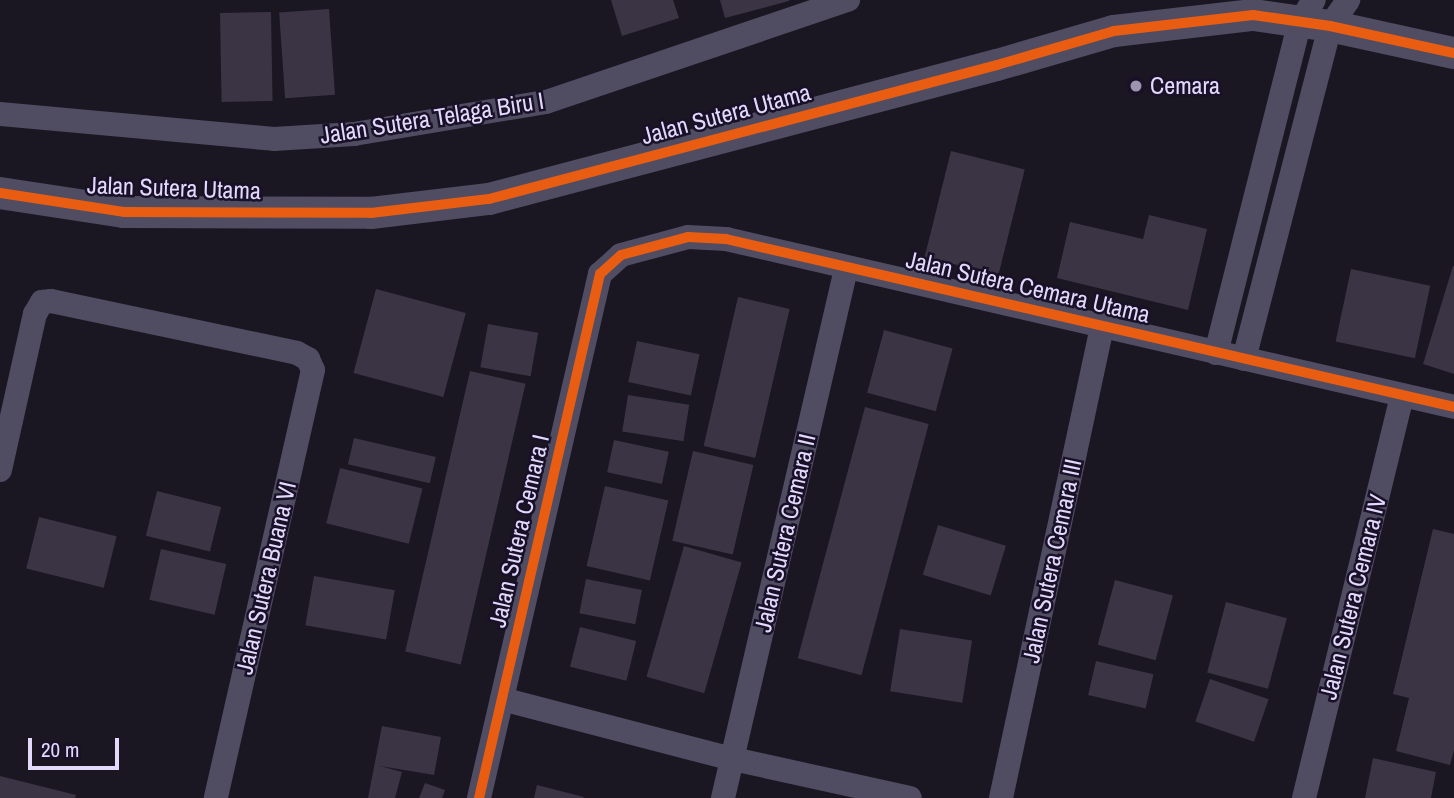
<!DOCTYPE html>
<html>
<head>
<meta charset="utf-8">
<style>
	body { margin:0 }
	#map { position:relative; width:1454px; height:798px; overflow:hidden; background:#1a1622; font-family:"Archivo Narrow",sans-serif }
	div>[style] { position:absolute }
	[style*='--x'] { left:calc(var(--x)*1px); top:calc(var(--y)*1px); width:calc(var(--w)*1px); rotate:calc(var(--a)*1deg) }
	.building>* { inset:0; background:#3a3444; transform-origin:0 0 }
	.minor>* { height:24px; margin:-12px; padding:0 12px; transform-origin:12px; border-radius:12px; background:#504c62 }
	.tertiary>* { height:32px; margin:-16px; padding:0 16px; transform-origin:16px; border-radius:16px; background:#504c62 }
	.cycleway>* { height:10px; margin:-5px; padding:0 5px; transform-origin:5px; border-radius:5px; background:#e95d12 }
	.dots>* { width:19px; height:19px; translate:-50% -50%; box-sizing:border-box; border:4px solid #181127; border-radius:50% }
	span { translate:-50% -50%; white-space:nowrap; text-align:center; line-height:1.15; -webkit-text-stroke:5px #181127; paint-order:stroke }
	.poi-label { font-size:24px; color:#e3d9fd }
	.left { translate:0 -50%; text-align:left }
	.street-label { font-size:24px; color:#e3d9fd }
	.scale { position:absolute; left:28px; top:738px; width:91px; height:32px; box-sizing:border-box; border:4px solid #e3d9fd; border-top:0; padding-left:9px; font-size:21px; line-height:24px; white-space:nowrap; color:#e3d9fd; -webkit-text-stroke:5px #181127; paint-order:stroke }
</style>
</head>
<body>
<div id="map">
	<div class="building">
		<i style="clip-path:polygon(611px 0,673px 0,679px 18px,622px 36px)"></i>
		<i style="clip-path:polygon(720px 0,789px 0,789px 1px,725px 18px)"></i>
		<i style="left:329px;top:9px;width:86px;height:50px;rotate:86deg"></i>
		<i style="left:271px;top:12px;width:89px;height:51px;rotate:89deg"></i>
		<i style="left:951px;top:151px;width:76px;height:109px;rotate:14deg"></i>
		<i style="clip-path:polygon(1149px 215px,1207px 229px,1188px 310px,1057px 278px,1070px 222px,1143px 239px)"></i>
		<i style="clip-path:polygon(1453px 266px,1454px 266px,1454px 374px,1423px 364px)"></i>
		<i style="left:1351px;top:269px;width:81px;height:74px;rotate:12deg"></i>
		<i style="left:376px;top:289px;width:93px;height:87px;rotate:15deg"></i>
		<i style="left:738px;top:297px;width:53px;height:153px;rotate:13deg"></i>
		<i style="left:488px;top:324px;width:51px;height:44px;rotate:10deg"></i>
		<i style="left:884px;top:330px;width:71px;height:65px;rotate:15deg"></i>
		<i style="left:637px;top:341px;width:64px;height:42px;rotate:12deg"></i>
		<i style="left:470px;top:371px;width:57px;height:288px;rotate:13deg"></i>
		<i style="left:628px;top:395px;width:62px;height:37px;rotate:9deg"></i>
		<i style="left:865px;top:407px;width:66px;height:260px;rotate:15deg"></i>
		<i style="left:354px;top:438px;width:84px;height:27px;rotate:13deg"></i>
		<i style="left:614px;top:440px;width:56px;height:33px;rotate:12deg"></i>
		<i style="left:693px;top:451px;width:62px;height:92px;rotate:13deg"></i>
		<i style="left:340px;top:468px;width:85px;height:57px;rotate:14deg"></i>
		<i style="left:605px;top:486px;width:65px;height:82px;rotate:13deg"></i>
		<i style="left:157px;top:491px;width:66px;height:46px;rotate:14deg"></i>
		<i style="left:39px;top:517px;width:80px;height:53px;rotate:14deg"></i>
		<i style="left:938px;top:525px;width:71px;height:52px;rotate:17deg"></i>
		<i style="clip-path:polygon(1433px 529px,1454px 534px,1454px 750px,1450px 765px,1396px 751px,1409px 698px,1393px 694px)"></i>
		<i style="left:684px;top:546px;width:60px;height:136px;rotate:16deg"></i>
		<i style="left:161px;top:549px;width:67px;height:52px;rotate:13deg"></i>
		<i style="left:314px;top:576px;width:82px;height:50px;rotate:10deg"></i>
		<i style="left:586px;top:579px;width:57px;height:35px;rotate:11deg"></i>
		<i style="left:1115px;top:580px;width:60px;height:67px;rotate:15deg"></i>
		<i style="left:1226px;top:602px;width:63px;height:73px;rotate:15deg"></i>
		<i style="left:580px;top:627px;width:58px;height:41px;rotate:14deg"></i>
		<i style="left:900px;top:629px;width:73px;height:63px;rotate:9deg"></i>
		<i style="left:1096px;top:661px;width:59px;height:35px;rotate:13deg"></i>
		<i style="left:1210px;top:679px;width:62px;height:45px;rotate:19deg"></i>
		<i style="clip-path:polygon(382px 726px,441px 737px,434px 775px,380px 766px,402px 772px,395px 798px,368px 798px)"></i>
		<i style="clip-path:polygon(1373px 758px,1436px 772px,1431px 798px,1365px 798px)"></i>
		<i style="clip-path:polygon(0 776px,76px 795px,75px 798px,0 798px)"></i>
		<i style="clip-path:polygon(425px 783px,445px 790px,442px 798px,419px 798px)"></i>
		<i style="clip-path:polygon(537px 785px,584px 797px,583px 798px,534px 798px)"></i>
	</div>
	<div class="minor">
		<i style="--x:0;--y:114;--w:275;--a:5.2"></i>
		<i style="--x:274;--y:139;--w:80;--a:-3.6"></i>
		<i style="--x:354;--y:134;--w:195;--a:-9.5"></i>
		<i style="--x:546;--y:102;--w:319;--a:-18.7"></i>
		<i style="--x:1216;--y:353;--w:341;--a:-75.8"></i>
		<i style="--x:1300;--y:22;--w:26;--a:-58"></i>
		<i style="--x:1244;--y:359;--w:344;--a:-75.5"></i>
		<i style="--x:1330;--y:26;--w:32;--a:-55"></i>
		<i style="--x:0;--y:470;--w:160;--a:-77.4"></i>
		<i style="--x:35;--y:314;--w:14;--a:-60"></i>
		<i style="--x:42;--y:302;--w:9;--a:-6"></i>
		<i style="--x:51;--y:301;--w:251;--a:11.9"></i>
		<i style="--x:297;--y:353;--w:13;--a:29"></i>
		<i style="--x:308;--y:359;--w:12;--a:66"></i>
		<i style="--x:313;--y:370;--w:439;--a:102.8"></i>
		<i style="--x:502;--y:699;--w:239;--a:14.6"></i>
		<i style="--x:733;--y:759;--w:181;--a:12.4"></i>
		<i style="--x:479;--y:798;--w:538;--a:-77"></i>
		<i style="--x:600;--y:274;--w:28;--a:-42"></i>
		<i style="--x:621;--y:255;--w:69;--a:-15"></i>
		<i style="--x:688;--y:237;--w:38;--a:3"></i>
		<i style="--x:726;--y:239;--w:747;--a:12.99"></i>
		<i style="--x:723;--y:798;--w:543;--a:-76.91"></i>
		<i style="--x:1001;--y:798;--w:485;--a:-77.9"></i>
		<i style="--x:1304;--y:798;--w:414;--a:-76.3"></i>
	</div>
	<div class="tertiary">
		<i style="--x:0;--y:193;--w:125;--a:8.7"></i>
		<i style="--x:124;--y:212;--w:247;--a:0.2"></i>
		<i style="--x:371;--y:213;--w:119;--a:-6.8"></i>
		<i style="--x:489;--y:199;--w:525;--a:-14.78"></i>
		<i style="--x:997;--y:65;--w:122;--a:-16.2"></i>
		<i style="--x:1114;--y:31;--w:140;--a:-6.6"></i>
		<i style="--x:1253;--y:15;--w:78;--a:8.1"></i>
		<i style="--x:1330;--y:26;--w:127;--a:12.3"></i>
	</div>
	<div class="cycleway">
		<i style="--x:0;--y:193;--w:125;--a:8.7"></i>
		<i style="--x:124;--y:212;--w:247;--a:0.2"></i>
		<i style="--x:371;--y:213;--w:119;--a:-6.8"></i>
		<i style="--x:489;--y:199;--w:525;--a:-14.78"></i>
		<i style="--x:997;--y:65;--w:122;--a:-16.2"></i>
		<i style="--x:1114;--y:31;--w:140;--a:-6.6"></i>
		<i style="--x:1253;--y:15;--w:78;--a:8.1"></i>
		<i style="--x:1330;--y:26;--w:127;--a:12.3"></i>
		<i style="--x:479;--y:798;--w:538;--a:-77"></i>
		<i style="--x:600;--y:274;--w:28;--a:-42"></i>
		<i style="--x:621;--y:255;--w:69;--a:-15"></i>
		<i style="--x:688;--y:237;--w:38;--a:3"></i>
		<i style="--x:726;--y:239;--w:747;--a:12.99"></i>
	</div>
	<div class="dots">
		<i style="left:1136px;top:86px;background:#9d95b0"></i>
	</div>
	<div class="poi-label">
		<span class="left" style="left:1150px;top:86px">Cemara</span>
	</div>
	<div class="street-label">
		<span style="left:726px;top:114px;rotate:-15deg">Jalan Sutera Utama</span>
		<span style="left:432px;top:118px;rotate:-9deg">Jalan Sutera Telaga Biru I</span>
		<span style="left:174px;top:188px;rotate:2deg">Jalan Sutera Utama</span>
		<span style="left:1028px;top:287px;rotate:13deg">Jalan Sutera Cemara Utama</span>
		<span style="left:519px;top:531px;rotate:-77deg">Jalan Sutera Cemara I</span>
		<span style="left:785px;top:533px;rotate:-77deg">Jalan Sutera Cemara II</span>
		<span style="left:1052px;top:561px;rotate:-78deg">Jalan Sutera Cemara III</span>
		<span style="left:266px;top:578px;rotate:-77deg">Jalan Sutera Buana VI</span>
		<span style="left:1353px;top:597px;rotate:-76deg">Jalan Sutera Cemara IV</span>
	</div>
	<div class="scale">20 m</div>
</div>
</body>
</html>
